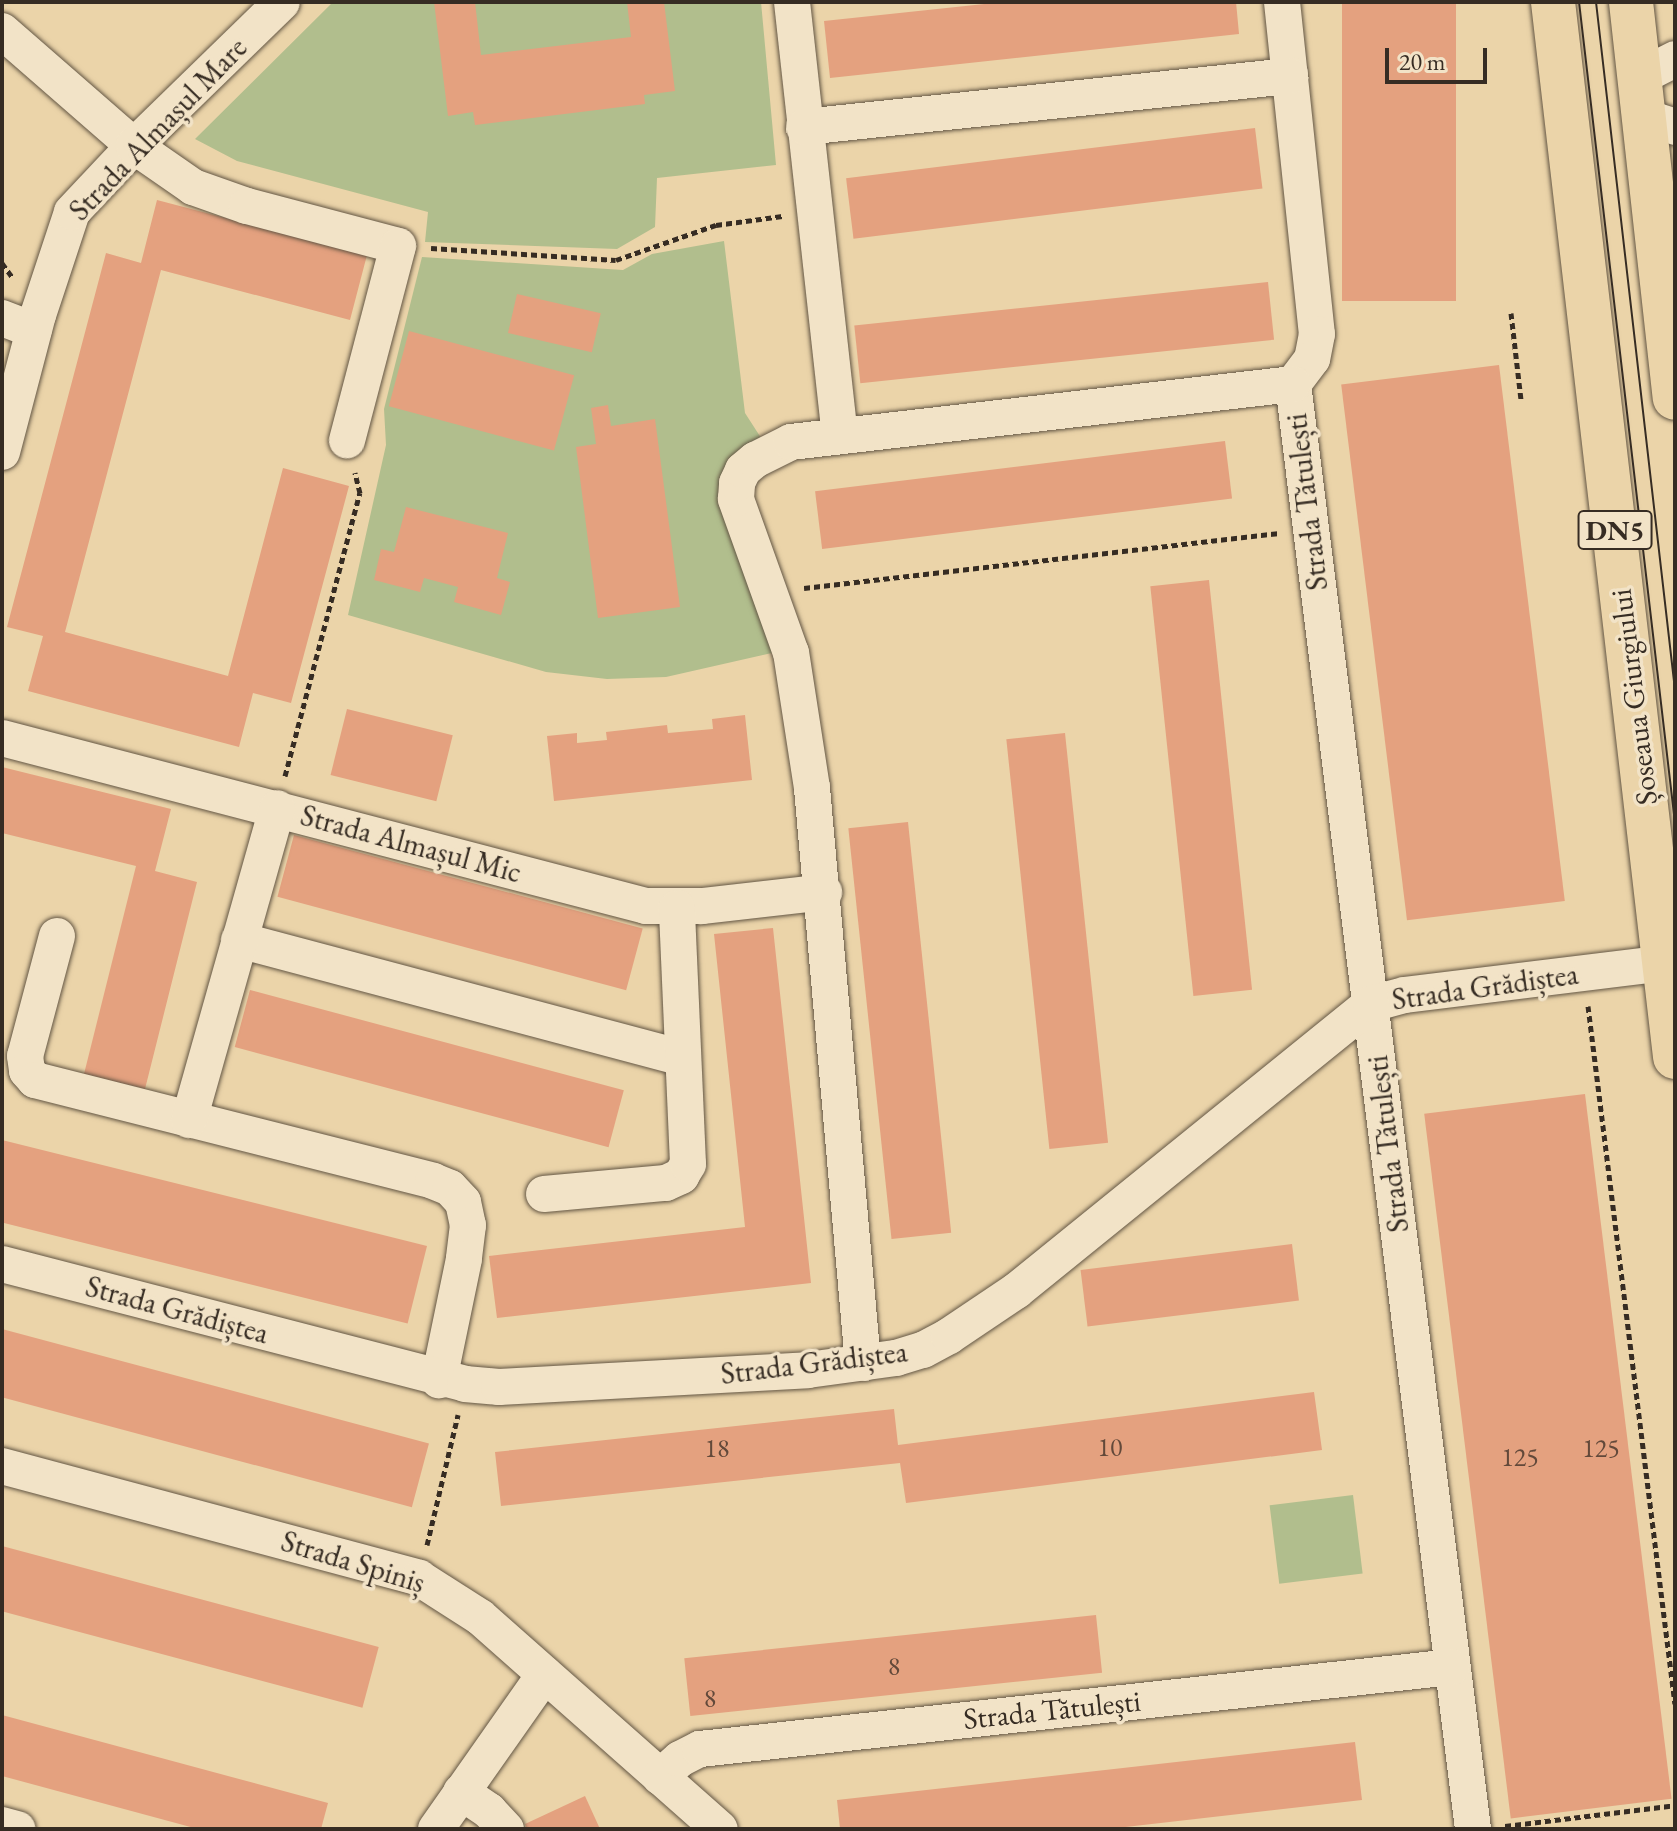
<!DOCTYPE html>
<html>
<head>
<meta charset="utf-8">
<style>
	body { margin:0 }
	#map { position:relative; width:1677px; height:1831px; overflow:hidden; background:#ebd4a9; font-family:"EB Garamond",serif }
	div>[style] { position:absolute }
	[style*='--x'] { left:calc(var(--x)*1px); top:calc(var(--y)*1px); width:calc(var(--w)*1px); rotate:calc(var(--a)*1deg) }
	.green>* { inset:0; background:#b1be8d; transform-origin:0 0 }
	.building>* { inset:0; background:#e4a17f; transform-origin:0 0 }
	.path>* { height:5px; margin-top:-2.5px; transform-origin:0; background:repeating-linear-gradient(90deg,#362c23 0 6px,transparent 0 10px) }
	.roads { filter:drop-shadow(0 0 2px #635644) drop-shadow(0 0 2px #635644) }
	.minor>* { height:36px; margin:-18px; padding:0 18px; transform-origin:18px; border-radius:18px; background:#f2e3c7 }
	.major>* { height:44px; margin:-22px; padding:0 22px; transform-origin:22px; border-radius:22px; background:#ebd4a9 }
	.tram>* { height:2px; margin:-1px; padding:0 1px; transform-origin:1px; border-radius:1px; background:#362c23 }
	span { translate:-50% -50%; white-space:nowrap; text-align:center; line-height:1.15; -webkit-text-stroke:7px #f2e3c7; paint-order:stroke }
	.number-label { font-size:26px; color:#62493a }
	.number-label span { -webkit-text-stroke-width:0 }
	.shield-label span { padding:2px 6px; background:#f2e3c7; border:2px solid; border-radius:6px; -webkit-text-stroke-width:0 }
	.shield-label { font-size:28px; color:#362c23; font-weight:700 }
	.street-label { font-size:30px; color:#362c23 }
	.frame { position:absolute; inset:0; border:4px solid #362c23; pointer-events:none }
	.scale { position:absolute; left:1385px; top:48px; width:102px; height:36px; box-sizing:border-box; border:4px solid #362c23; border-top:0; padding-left:10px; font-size:24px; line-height:28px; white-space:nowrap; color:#362c23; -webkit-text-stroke:6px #f2e3c7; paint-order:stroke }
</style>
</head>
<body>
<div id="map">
	<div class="green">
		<i style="clip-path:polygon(333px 2px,761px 2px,776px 165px,657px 178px,655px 227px,617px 249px,425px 242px,428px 212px,237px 161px,195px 139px)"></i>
		<i style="clip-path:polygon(724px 241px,745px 413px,765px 444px,742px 460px,776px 652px,666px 677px,607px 679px,546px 672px,348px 615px,386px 445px,384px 409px,422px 257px,623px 270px,652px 254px)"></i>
		<i style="left:1353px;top:1495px;width:79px;height:84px;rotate:83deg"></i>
	</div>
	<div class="building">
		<i style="clip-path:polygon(434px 2px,475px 2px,481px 55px,631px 37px,627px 2px,664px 2px,675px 91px,644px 95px,645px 104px,475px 125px,473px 112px,448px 116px)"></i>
		<i style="clip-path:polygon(1003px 2px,1236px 2px,1239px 34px,830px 78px,824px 21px)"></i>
		<i style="left:1342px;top:2px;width:114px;height:299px"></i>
		<i style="left:1255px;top:128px;width:61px;height:412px;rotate:83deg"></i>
		<i style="clip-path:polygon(157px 200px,367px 255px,350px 320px,161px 270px,65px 632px,228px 676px,283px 468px,349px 486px,291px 703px,253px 693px,239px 747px,28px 691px,43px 636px,7px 627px,106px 253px,141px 263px)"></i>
		<i style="left:1268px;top:282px;width:58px;height:416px;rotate:84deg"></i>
		<i style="left:517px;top:294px;width:86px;height:40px;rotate:13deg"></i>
		<i style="left:409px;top:331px;width:171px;height:78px;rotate:15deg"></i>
		<i style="left:1499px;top:365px;width:540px;height:159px;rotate:83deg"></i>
		<i style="clip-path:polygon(608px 405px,611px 426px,655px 419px,680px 607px,598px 618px,576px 447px,596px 444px,591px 408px)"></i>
		<i style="left:1225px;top:441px;width:58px;height:413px;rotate:83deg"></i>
		<i style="clip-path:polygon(406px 507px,508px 533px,497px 578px,510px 582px,501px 615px,454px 602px,458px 587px,424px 578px,420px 592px,374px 580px,381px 549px,394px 552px)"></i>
		<i style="left:1209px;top:580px;width:412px;height:59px;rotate:84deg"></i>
		<i style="left:347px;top:709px;width:109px;height:68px;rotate:14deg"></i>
		<i style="clip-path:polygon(745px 715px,752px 780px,554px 801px,547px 736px,577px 733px,577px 743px,607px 740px,606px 732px,667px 725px,668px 733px,713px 729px,712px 719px)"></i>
		<i style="left:1065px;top:733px;width:412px;height:59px;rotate:84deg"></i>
		<i style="clip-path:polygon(2px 767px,171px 809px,155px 871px,197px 882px,145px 1089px,84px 1074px,136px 866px,2px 833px)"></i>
		<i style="left:908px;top:822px;width:413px;height:60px;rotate:84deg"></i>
		<i style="left:294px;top:835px;width:361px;height:64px;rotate:15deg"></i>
		<i style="clip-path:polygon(773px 928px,811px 1283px,497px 1318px,489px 1256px,745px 1227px,714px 934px)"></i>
		<i style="left:250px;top:990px;width:387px;height:59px;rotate:15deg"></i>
		<i style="left:1585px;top:1094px;width:710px;height:162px;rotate:83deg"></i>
		<i style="left:2px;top:1140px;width:438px;height:80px;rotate:14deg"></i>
		<i style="left:1292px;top:1244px;width:57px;height:213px;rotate:83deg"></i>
		<i style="left:2px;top:1329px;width:442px;height:66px;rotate:15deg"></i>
		<i style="clip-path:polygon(1314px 1392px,1322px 1450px,906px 1503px,900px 1463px,501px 1506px,495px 1452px,894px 1409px,898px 1445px)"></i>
		<i style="left:2px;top:1546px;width:390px;height:63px;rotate:15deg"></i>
		<i style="left:1096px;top:1615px;width:58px;height:414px;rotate:84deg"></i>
		<i style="clip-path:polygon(2px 1715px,328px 1803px,321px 1829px,198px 1829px,2px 1776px)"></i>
		<i style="clip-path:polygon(1355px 1742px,1362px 1800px,1108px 1829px,840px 1829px,837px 1800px)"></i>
		<i style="clip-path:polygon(585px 1796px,600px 1829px,527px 1829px,525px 1824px)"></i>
	</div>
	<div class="path">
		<i style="--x:431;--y:248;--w:185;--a:3.7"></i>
		<i style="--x:616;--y:260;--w:106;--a:-19.3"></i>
		<i style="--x:716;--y:225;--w:67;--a:-7.8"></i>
		<i style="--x:2;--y:263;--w:19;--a:54"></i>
		<i style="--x:1511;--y:313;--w:88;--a:83.4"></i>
		<i style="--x:804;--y:588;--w:477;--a:-6.6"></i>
		<i style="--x:285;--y:776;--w:293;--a:-75.2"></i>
		<i style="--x:360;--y:493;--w:21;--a:-104"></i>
		<i style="--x:1588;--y:1006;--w:703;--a:82.9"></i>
		<i style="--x:427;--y:1545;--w:134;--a:-76.6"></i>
		<i style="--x:1505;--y:1826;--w:171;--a:-7"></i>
	</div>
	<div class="roads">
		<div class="minor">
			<i style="--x:792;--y:2;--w:436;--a:83.7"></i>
			<i style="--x:1282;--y:2;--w:334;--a:84"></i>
			<i style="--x:1317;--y:334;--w:25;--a:101"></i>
			<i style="--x:1312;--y:359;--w:31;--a:127"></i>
			<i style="--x:1293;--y:384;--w:1456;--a:82.9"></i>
			<i style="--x:2;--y:31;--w:175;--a:41.1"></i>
			<i style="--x:134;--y:146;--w:72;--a:34.8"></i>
			<i style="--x:193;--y:187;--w:57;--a:19.4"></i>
			<i style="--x:247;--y:206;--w:156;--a:14.8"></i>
			<i style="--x:398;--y:246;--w:201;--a:104.7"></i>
			<i style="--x:1640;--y:77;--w:39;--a:-27"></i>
			<i style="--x:1645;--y:117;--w:32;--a:18"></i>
			<i style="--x:804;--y:127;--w:489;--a:-6"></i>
			<i style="--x:2;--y:318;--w:34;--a:21"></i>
			<i style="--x:2;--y:452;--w:142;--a:-75.3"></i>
			<i style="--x:38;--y:315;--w:108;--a:-71.7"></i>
			<i style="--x:72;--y:212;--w:91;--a:-46.8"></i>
			<i style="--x:134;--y:146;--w:206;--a:-44.2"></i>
			<i style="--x:2;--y:738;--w:666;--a:14.62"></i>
			<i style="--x:646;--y:906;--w:56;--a:0"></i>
			<i style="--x:702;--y:906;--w:123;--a:-6.5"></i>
			<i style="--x:57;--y:936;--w:124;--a:104.9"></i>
			<i style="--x:25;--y:1056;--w:15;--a:82"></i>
			<i style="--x:27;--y:1071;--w:12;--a:48"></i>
			<i style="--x:35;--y:1080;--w:411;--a:14.2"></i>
			<i style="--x:433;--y:1181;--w:18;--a:22"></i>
			<i style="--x:450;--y:1188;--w:19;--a:47"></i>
			<i style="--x:463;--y:1202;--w:24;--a:78"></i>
			<i style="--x:468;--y:1225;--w:34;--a:97"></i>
			<i style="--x:464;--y:1259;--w:124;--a:101.7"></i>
			<i style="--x:239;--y:940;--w:458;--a:14.9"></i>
			<i style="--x:189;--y:1120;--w:324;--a:-74.2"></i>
			<i style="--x:544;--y:1194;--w:122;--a:-5.2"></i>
			<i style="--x:666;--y:1183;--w:17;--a:-25"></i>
			<i style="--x:681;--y:1176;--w:14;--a:-60"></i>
			<i style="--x:688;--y:1164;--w:256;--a:-92.5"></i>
			<i style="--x:2;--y:1264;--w:478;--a:14.5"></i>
			<i style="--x:465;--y:1384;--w:34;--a:5"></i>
			<i style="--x:499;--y:1387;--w:309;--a:-3.1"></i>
			<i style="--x:808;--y:1370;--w:89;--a:-7.8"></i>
			<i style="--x:896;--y:1358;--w:28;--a:-17"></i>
			<i style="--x:923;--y:1350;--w:30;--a:-28"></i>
			<i style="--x:949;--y:1336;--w:81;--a:-33.9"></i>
			<i style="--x:1016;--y:1291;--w:457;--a:-39"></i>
			<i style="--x:1371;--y:1004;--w:35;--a:-15"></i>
			<i style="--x:1405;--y:995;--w:261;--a:-7"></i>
			<i style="--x:863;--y:1363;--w:577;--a:-95.07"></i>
			<i style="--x:812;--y:788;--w:137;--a:-98.8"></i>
			<i style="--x:791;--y:653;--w:164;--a:-109.7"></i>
			<i style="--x:736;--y:499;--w:16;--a:-86"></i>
			<i style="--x:737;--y:483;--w:14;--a:-65"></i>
			<i style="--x:743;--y:470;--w:16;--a:-40"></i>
			<i style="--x:755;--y:460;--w:40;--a:-26.6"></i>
			<i style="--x:791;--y:442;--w:505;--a:-6.59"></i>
			<i style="--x:2;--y:1466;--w:432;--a:15"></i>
			<i style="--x:419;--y:1578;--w:72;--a:32.6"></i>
			<i style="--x:480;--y:1617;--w:320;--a:41.5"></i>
			<i style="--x:660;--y:1777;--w:27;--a:-42"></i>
			<i style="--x:680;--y:1759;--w:22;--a:-27"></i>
			<i style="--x:700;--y:1749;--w:756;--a:-6.22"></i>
			<i style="--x:461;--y:1792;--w:34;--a:34"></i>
			<i style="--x:489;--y:1811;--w:25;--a:47"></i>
			<i style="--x:2;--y:1825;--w:16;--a:15"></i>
			<i style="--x:436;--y:1829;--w:189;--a:-54.9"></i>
		</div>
		<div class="major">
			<i style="--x:1553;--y:2;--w:1062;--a:83.4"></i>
			<i style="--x:1631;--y:2;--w:398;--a:83.7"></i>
		</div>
	</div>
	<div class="tram">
		<i style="--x:1579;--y:2;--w:827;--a:83.33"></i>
		<i style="--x:1596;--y:2;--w:693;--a:83.45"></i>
	</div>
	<div class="number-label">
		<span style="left:1110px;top:1448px">10</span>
		<span style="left:717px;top:1449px">18</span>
		<span style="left:1601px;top:1449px">125</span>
		<span style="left:1520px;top:1458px">125</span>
		<span style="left:894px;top:1667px">8</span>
		<span style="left:710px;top:1699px">8</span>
	</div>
	<div class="shield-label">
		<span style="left:1615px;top:530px">DN5</span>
	</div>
	<div class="street-label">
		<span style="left:158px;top:129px;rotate:-46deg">Strada Almașul Mare</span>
		<span style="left:1307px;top:502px;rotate:-97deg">Strada Tătulești</span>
		<span style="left:1634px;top:697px;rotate:-97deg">Șoseaua Giurgiului</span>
		<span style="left:411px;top:844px;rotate:15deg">Strada Almașul Mic</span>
		<span style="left:1485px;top:987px;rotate:-8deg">Strada Grădiștea</span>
		<span style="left:1388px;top:1144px;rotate:-97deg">Strada Tătulești</span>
		<span style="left:177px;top:1310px;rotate:15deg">Strada Grădiștea</span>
		<span style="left:814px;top:1363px;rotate:-7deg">Strada Grădiștea</span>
		<span style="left:353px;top:1562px;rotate:17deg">Strada Spiniș</span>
		<span style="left:1052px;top:1710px;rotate:-6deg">Strada Tătulești</span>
	</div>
	<div class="frame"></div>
	<div class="scale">20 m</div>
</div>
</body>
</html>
